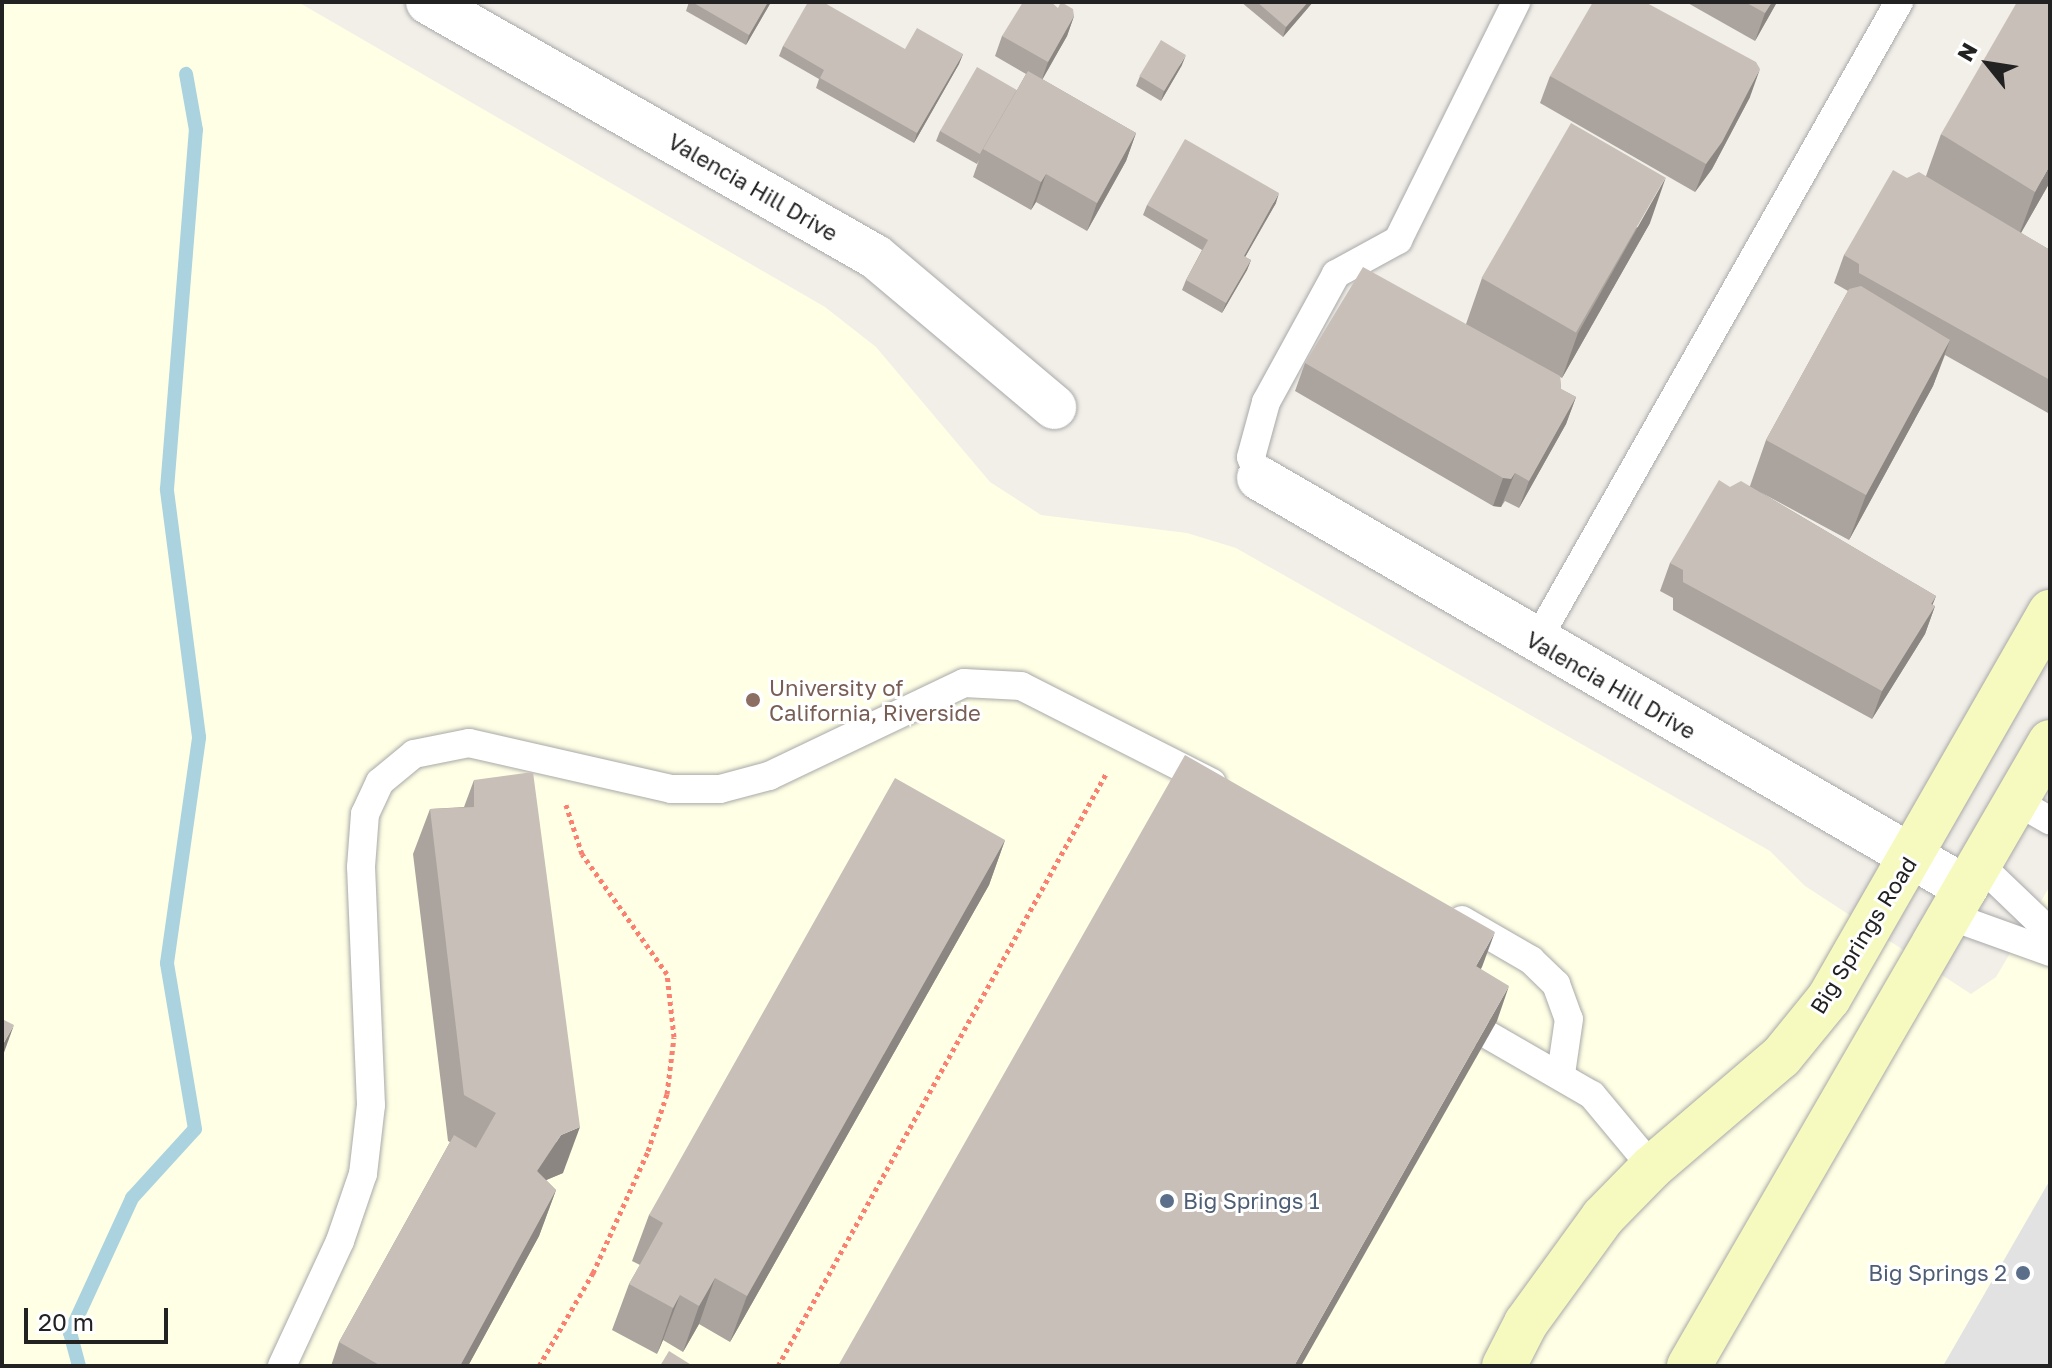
<!DOCTYPE html>
<html>
<head>
<meta charset="utf-8">
<style>
	body { margin:0 }
	#map { position:relative; width:2052px; height:1368px; overflow:hidden; background:#f2efe9; font-family:"Golos Text",sans-serif }
	div>[style] { position:absolute }
	[style*='--x'] { left:calc(var(--x)*1px); top:calc(var(--y)*1px); width:calc(var(--w)*1px); rotate:calc(var(--a)*1deg) }
	.education>* { inset:0; background:#ffffe5 }
	.parking>* { inset:0; background:#e2e2e2 }
	.stream>* { height:14px; margin:-7px; padding:0 7px; transform-origin:7px; border-radius:7px; background:#aad3df }
	.path>* { height:5px; margin-top:-2.5px; transform-origin:0; background:repeating-linear-gradient(90deg,#fa8072 0 4px,transparent 0 8px) }
	.roads { filter:drop-shadow(0 0 2px #a9a9a9) drop-shadow(0 0 2px #a9a9a9) }
	.lane>* { height:28px; margin:-14px; padding:0 14px; transform-origin:14px; border-radius:14px; background:#fff }
	.street>* { height:44px; margin:-22px; padding:0 22px; transform-origin:22px; border-radius:22px; background:#fff }
	.secondary>* { height:44px; margin:-22px; padding:0 22px; transform-origin:22px; border-radius:22px; background:#f7fabf }
	.wall>* { inset:0; background:#aba49e }
	.shaded-wall>* { inset:0; background:#8b8681 }
	.building>* { inset:0; background:#c7bfb8; transform-origin:0 0 }
	.dots>* { width:22px; height:22px; translate:-50% -50%; box-sizing:border-box; border:4px solid #fff; border-radius:50% }
	span { translate:-50% -50%; white-space:nowrap; text-align:center; line-height:1.15; -webkit-text-stroke:6px #fff; paint-order:stroke }
	.street-label { font-size:22px; color:#222 }
	.education-label { font-size:22px; color:#785e54 }
	.left { translate:0 -50%; text-align:left }
	.service-label { font-size:22px; color:#4e5e75 }
	.right { translate:-100% -50%; text-align:right }
	.frame { position:absolute; inset:0; border:4px solid #222; pointer-events:none }
	.north { position:absolute; left:1948px; top:24px; width:80px; height:80px; -webkit-text-stroke:6px #fff; paint-order:stroke; rotate:300deg; font-size:22px; font-weight:700; line-height:32px; text-align:center; color:#222 }
	.north::after { content:''; display:block; margin:auto; width:28px; height:36px; background:#222; clip-path:polygon(50% 0,100% 100%,50% 72%,0 100%) }
	.scale { position:absolute; left:24px; top:1308px; width:144px; height:36px; box-sizing:border-box; border:4px solid #222; border-top:0; padding-left:10px; font-size:24px; line-height:28px; white-space:nowrap; color:#222; -webkit-text-stroke:6px #fff; paint-order:stroke }
</style>
</head>
<body>
<div id="map">
	<div class="education">
		<i style="clip-path:polygon(2px 2px,298px 2px,825px 307px,876px 347px,990px 482px,1041px 515px,1187px 533px,1236px 548px,1770px 851px,1805px 886px,1971px 994px,1996px 977px,2050px 886px,2050px 1366px,2px 1366px)"></i>
	</div>
	<div class="parking">
		<i style="clip-path:polygon(2050px 1180px,2050px 1366px,1943px 1366px)"></i>
	</div>
	<div class="stream">
		<i style="--x:79;--y:1366;--w:34;--a:-105"></i>
		<i style="--x:70;--y:1333;--w:149;--a:-65.3"></i>
		<i style="--x:132;--y:1198;--w:93;--a:-47.6"></i>
		<i style="--x:195;--y:1129;--w:168;--a:-99.6"></i>
		<i style="--x:167;--y:963;--w:228;--a:-81.9"></i>
		<i style="--x:199;--y:737;--w:250;--a:-97.4"></i>
		<i style="--x:167;--y:489;--w:360;--a:-85.4"></i>
		<i style="--x:196;--y:130;--w:57;--a:-100.1"></i>
	</div>
	<div class="path">
		<i style="--x:539;--y:1366;--w:108;--a:-59.9"></i>
		<i style="--x:593;--y:1273;--w:134;--a:-65.7"></i>
		<i style="--x:648;--y:1151;--w:60;--a:-71.6"></i>
		<i style="--x:667;--y:1094;--w:57;--a:-83"></i>
		<i style="--x:674;--y:1037;--w:63;--a:-96.3"></i>
		<i style="--x:667;--y:974;--w:147;--a:-125.3"></i>
		<i style="--x:582;--y:854;--w:52;--a:-108.1"></i>
		<i style="--x:778;--y:1366;--w:679;--a:-61.02"></i>
	</div>
	<div class="roads">
		<div class="lane">
			<i style="--x:1259;--y:478;--w:22;--a:-111"></i>
			<i style="--x:1251;--y:457;--w:57;--a:-74.7"></i>
			<i style="--x:1266;--y:402;--w:146;--a:-61.3"></i>
			<i style="--x:1336;--y:274;--w:71;--a:-28.7"></i>
			<i style="--x:1398;--y:240;--w:266;--a:-63.6"></i>
			<i style="--x:1536;--y:642;--w:736;--a:-60.44"></i>
			<i style="--x:2016;--y:801;--w:39;--a:30"></i>
			<i style="--x:1980;--y:865;--w:97;--a:43.7"></i>
			<i style="--x:1950;--y:916;--w:106;--a:19.8"></i>
			<i style="--x:1462;--y:920;--w:80;--a:30.1"></i>
			<i style="--x:1531;--y:960;--w:35;--a:44"></i>
			<i style="--x:1556;--y:984;--w:37;--a:70"></i>
			<i style="--x:1569;--y:1019;--w:56;--a:98.3"></i>
			<i style="--x:1488;--y:1035;--w:120;--a:30"></i>
			<i style="--x:1592;--y:1095;--w:94;--a:50.2"></i>
			<i style="--x:282;--y:1366;--w:138;--a:-65.1"></i>
			<i style="--x:340;--y:1241;--w:71;--a:-71.1"></i>
			<i style="--x:363;--y:1174;--w:69;--a:-83.4"></i>
			<i style="--x:371;--y:1105;--w:238;--a:-92.4"></i>
			<i style="--x:361;--y:867;--w:53;--a:-85.7"></i>
			<i style="--x:365;--y:814;--w:35;--a:-65"></i>
			<i style="--x:380;--y:782;--w:44;--a:-39.5"></i>
			<i style="--x:414;--y:754;--w:56;--a:-11.3"></i>
			<i style="--x:469;--y:743;--w:207;--a:12.8"></i>
			<i style="--x:671;--y:789;--w:49;--a:0"></i>
			<i style="--x:720;--y:789;--w:51;--a:-14.9"></i>
			<i style="--x:769;--y:776;--w:216;--a:-25.5"></i>
			<i style="--x:964;--y:683;--w:57;--a:3"></i>
			<i style="--x:1021;--y:686;--w:214;--a:26.9"></i>
		</div>
		<div class="street">
			<i style="--x:428;--y:2;--w:515;--a:29.65"></i>
			<i style="--x:876;--y:257;--w:233;--a:40.1"></i>
			<i style="--x:1259;--y:478;--w:817;--a:30.11"></i>
		</div>
		<div class="secondary">
			<i style="--x:1504;--y:1366;--w:48;--a:-62.9"></i>
			<i style="--x:1526;--y:1323;--w:131;--a:-54"></i>
			<i style="--x:1603;--y:1217;--w:70;--a:-45.6"></i>
			<i style="--x:1652;--y:1167;--w:170;--a:-40.5"></i>
			<i style="--x:1781;--y:1057;--w:76;--a:-50.9"></i>
			<i style="--x:1829;--y:998;--w:445;--a:-60.2"></i>
			<i style="--x:1689;--y:1366;--w:721;--a:-59.95"></i>
		</div>
	</div>
	<div class="wall">
		<i style="clip-path:polygon(689px 2px,771px 2px,746px 45px,686px 11px)"></i>
		<i style="clip-path:polygon(1241px 2px,1313px 2px,1283px 37px)"></i>
		<i style="clip-path:polygon(1686px 2px,1777px 2px,1755px 41px)"></i>
		<i style="clip-path:polygon(1058px 8px,1074px 16px,1067px 36px,1042px 79px,1136px 133px,1126px 161px,1087px 231px,1036px 202px,1031px 210px,973px 177px,979px 160px,977px 164px,936px 141px,940px 131px,1017px 90px,1026px 74px,995px 56px,1002px 36px)"></i>
		<i style="clip-path:polygon(783px 46px,905px 49px,963px 54px,959px 64px,914px 143px,816px 88px,819px 79px,779px 56px)"></i>
		<i style="clip-path:polygon(1182px 65px,1161px 101px,1136px 86px,1140px 76px)"></i>
		<i style="clip-path:polygon(1550px 76px,1750px 97px,1712px 169px,1695px 192px,1540px 103px)"></i>
		<i style="clip-path:polygon(1941px 134px,2050px 182px,2021px 233px,2050px 250px,2050px 410px,2048px 413px,1945px 355px,1933px 386px,1849px 540px,1760px 492px,1936px 596px,1932px 605px,1935px 606px,1925px 634px,1872px 719px,1673px 610px,1673px 598px,1660px 591px,1670px 563px,1730px 487px,1750px 486px,1766px 440px,1848px 291px,1834px 283px,1844px 255px,1907px 178px,1926px 176px)"></i>
		<i style="clip-path:polygon(1276px 203px,1245px 257px,1251px 260px,1247px 270px,1222px 313px,1182px 290px,1186px 280px,1202px 250px,1143px 215px,1147px 205px)"></i>
		<i style="clip-path:polygon(1650px 223px,1562px 378px,1560px 377px,1561px 389px,1576px 397px,1566px 424px,1519px 508px,1505px 501px,1501px 507px,1493px 506px,1295px 391px,1305px 363px,1466px 324px,1482px 278px)"></i>
		<i style="clip-path:polygon(474px 780px,563px 1173px,546px 1180px,556px 1190px,539px 1236px,468px 1366px,331px 1366px,339px 1342px,450px 1142px,448px 1141px,413px 854px,430px 809px,464px 807px)"></i>
		<i style="clip-path:polygon(1005px 840px,989px 885px,730px 1342px,699px 1324px,683px 1352px,663px 1340px,657px 1354px,612px 1330px,629px 1284px,640px 1265px,632px 1261px,649px 1215px)"></i>
	</div>
	<div class="shaded-wall">
		<i style="clip-path:polygon(768px 2px,771px 2px,746px 45px,749px 35px)"></i>
		<i style="clip-path:polygon(1308px 2px,1313px 2px,1283px 37px,1286px 27px)"></i>
		<i style="clip-path:polygon(1772px 2px,1777px 2px,1755px 41px,1765px 13px)"></i>
		<i style="clip-path:polygon(1074px 16px,1067px 36px,1041px 82px,1048px 62px)"></i>
		<i style="clip-path:polygon(963px 54px,959px 64px,914px 143px,917px 133px)"></i>
		<i style="clip-path:polygon(1186px 55px,1182px 65px,1161px 101px,1164px 91px)"></i>
		<i style="clip-path:polygon(1760px 69px,1750px 97px,1712px 169px,1695px 192px,1706px 164px)"></i>
		<i style="clip-path:polygon(1136px 133px,1126px 161px,1087px 231px,1097px 203px)"></i>
		<i style="clip-path:polygon(2050px 165px,2050px 182px,2018px 238px,2035px 192px)"></i>
		<i style="clip-path:polygon(1046px 174px,1036px 202px,1031px 210px,1041px 182px)"></i>
		<i style="clip-path:polygon(1666px 177px,1650px 223px,1562px 378px,1578px 333px)"></i>
		<i style="clip-path:polygon(1279px 193px,1276px 203px,1240px 266px,1244px 256px)"></i>
		<i style="clip-path:polygon(1251px 260px,1247px 270px,1222px 313px,1226px 303px)"></i>
		<i style="clip-path:polygon(1950px 340px,1933px 386px,1849px 540px,1866px 495px)"></i>
		<i style="clip-path:polygon(1576px 397px,1566px 424px,1519px 508px,1529px 481px)"></i>
		<i style="clip-path:polygon(1515px 473px,1501px 507px,1493px 506px,1503px 478px)"></i>
		<i style="clip-path:polygon(1936px 596px,1927px 619px,1935px 606px,1925px 634px,1872px 719px,1882px 691px)"></i>
		<i style="clip-path:polygon(1005px 840px,989px 885px,730px 1342px,747px 1296px)"></i>
		<i style="clip-path:polygon(1495px 932px,1482px 967px,1463px 1002px,1476px 966px)"></i>
		<i style="clip-path:polygon(1509px 986px,1497px 1021px,1301px 1366px,1294px 1366px)"></i>
		<i style="clip-path:polygon(14px 1025px,2px 1058px,2px 1046px)"></i>
		<i style="clip-path:polygon(580px 1127px,563px 1173px,544px 1181px,537px 1171px,561px 1135px)"></i>
		<i style="clip-path:polygon(556px 1190px,539px 1236px,468px 1366px,460px 1366px)"></i>
		<i style="clip-path:polygon(715px 1278px,699px 1324px,683px 1352px,699px 1306px)"></i>
		<i style="clip-path:polygon(680px 1295px,663px 1340px,657px 1354px,673px 1308px)"></i>
	</div>
	<div class="building">
		<i style="clip-path:polygon(692px 2px,768px 2px,749px 35px)"></i>
		<i style="clip-path:polygon(808px 2px,823px 2px,905px 49px,917px 28px,963px 54px,917px 133px,820px 78px,824px 70px,783px 46px)"></i>
		<i style="clip-path:polygon(1023px 2px,1051px 2px,1058px 8px,1061px 2px,1073px 9px,1074px 16px,1048px 62px,1002px 36px)"></i>
		<i style="clip-path:polygon(1257px 2px,1308px 2px,1286px 27px)"></i>
		<i style="clip-path:polygon(1593px 2px,1645px 2px,1756px 62px,1760px 69px,1722px 142px,1706px 164px,1550px 76px)"></i>
		<i style="clip-path:polygon(1745px 2px,1772px 2px,1765px 13px)"></i>
		<i style="clip-path:polygon(2017px 2px,2050px 2px,2050px 165px,2035px 192px,1941px 134px)"></i>
		<i style="left:1161px;top:40px;width:29px;height:42px;rotate:31deg"></i>
		<i style="left:977px;top:67px;width:46px;height:74px;rotate:30deg"></i>
		<i style="clip-path:polygon(1028px 71px,1136px 133px,1097px 203px,1046px 174px,1041px 182px,983px 149px)"></i>
		<i style="left:1571px;top:123px;width:109px;height:179px;rotate:30deg"></i>
		<i style="clip-path:polygon(1185px 139px,1279px 193px,1244px 256px,1251px 260px,1226px 303px,1186px 280px,1208px 240px,1147px 205px)"></i>
		<i style="clip-path:polygon(1893px 170px,1907px 178px,1919px 172px,2050px 250px,2050px 380px,1859px 273px,1859px 264px,1844px 255px)"></i>
		<i style="clip-path:polygon(1363px 267px,1560px 376px,1561px 389px,1576px 397px,1529px 481px,1515px 473px,1511px 479px,1503px 478px,1305px 363px)"></i>
		<i style="clip-path:polygon(1861px 286px,1950px 340px,1866px 495px,1766px 440px,1849px 289px)"></i>
		<i style="clip-path:polygon(1719px 480px,1730px 487px,1741px 481px,1936px 596px,1931px 604px,1935px 606px,1882px 691px,1683px 582px,1683px 570px,1670px 563px)"></i>
		<i style="clip-path:polygon(1185px 755px,1495px 932px,1476px 966px,1509px 986px,1294px 1366px,838px 1366px)"></i>
		<i style="clip-path:polygon(533px 772px,580px 1127px,561px 1135px,537px 1171px,556px 1190px,460px 1366px,381px 1366px,339px 1342px,454px 1135px,476px 1148px,496px 1113px,464px 1095px,430px 809px,474px 807px,474px 780px)"></i>
		<i style="clip-path:polygon(895px 778px,1005px 840px,747px 1296px,715px 1278px,699px 1306px,680px 1295px,673px 1308px,629px 1284px,663px 1223px,649px 1215px)"></i>
		<i style="clip-path:polygon(2px 1019px,14px 1025px,2px 1046px)"></i>
		<i style="clip-path:polygon(669px 1351px,693px 1366px,660px 1366px)"></i>
	</div>
	<div class="dots">
		<i style="left:753px;top:700px;background:#8d6e63"></i>
		<i style="left:1167px;top:1201px;background:#5c6f8a"></i>
		<i style="left:2023px;top:1273px;background:#5c6f8a"></i>
	</div>
	<div class="street-label">
		<span style="left:753px;top:187px;rotate:30deg">Valencia Hill Drive</span>
		<span style="left:1611px;top:685px;rotate:30deg">Valencia Hill Drive</span>
		<span style="left:1863px;top:935px;rotate:-58deg">Big Springs Road</span>
	</div>
	<div class="education-label">
		<span class="left" style="left:769px;top:700px">University of<br>California, Riverside</span>
	</div>
	<div class="service-label">
		<span class="left" style="left:1183px;top:1201px">Big Springs 1</span>
		<span class="right" style="left:2007px;top:1273px">Big Springs 2</span>
	</div>
	<div class="frame"></div>
	<div class="north">N</div>
	<div class="scale">20 m</div>
</div>
</body>
</html>
